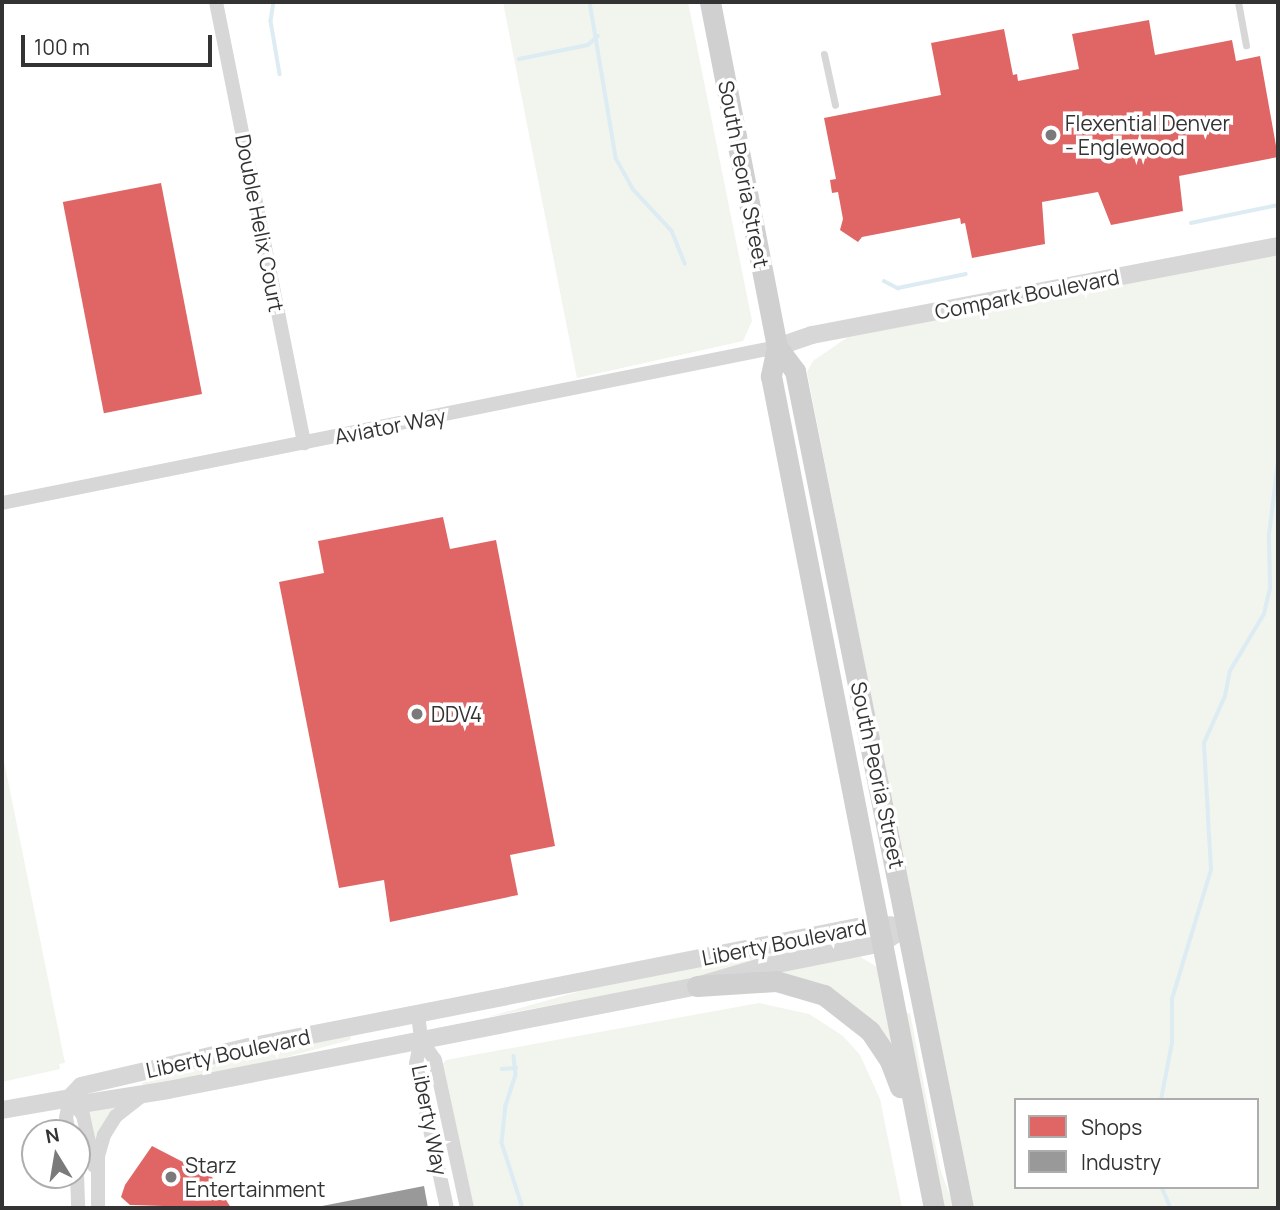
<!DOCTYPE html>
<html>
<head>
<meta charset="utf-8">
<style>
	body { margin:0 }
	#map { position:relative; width:1280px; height:1210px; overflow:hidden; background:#fff; font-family:Manrope,sans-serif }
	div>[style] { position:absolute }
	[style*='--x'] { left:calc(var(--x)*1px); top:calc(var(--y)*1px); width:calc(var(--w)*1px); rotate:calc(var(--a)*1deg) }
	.green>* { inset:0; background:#f1f5ed }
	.shops>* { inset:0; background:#e06666; transform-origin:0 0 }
	.industry>* { inset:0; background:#999 }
	.stream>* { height:3.5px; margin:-1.75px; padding:0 1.75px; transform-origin:1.75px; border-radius:1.75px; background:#ddebf3 }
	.service>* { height:7px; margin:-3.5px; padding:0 3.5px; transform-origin:3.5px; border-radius:3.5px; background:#d7d7d7 }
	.minor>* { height:14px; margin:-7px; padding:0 7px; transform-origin:7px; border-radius:7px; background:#d7d7d7 }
	.tertiary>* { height:18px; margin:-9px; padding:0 9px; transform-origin:9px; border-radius:9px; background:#d7d7d7 }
	.secondary>* { height:21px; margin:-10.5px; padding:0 10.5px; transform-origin:10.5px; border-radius:10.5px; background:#d0d0d0 }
	.dots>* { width:19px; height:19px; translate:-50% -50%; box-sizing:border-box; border:4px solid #fff; border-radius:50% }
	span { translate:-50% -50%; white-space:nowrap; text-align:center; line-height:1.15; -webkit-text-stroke:7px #fff; paint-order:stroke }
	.poi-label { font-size:21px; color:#333 }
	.left { translate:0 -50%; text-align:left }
	.street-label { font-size:21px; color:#333 }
	.frame { position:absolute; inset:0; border:4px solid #333; pointer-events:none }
	.legend { position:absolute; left:1014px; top:1098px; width:245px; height:91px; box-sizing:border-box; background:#fff; border:2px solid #adadad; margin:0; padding:9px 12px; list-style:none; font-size:21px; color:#333 }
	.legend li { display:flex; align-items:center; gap:14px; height:35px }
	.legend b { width:35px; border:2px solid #adadad }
	.north { position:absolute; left:21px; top:1119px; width:70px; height:70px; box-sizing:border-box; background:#fff; border:2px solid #adadad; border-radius:50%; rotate:349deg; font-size:19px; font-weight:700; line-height:28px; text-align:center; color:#333 }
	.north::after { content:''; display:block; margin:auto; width:24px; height:32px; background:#7a7a7a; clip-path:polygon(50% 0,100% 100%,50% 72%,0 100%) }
	.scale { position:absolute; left:21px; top:35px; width:191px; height:32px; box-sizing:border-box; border:4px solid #333; border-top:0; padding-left:9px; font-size:21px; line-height:24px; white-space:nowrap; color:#333; -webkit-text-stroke:5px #fff; paint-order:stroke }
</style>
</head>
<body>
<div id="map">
	<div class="green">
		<i style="clip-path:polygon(503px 2px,688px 2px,752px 321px,743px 341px,577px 378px)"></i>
		<i style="clip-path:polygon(evenodd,1278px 254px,1278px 1208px,972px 1208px,807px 372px,813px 361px,848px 337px,1278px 254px,1016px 1100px,1257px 1100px,1257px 1187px,1016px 1187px,1016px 1100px)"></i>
		<i style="clip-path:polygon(2px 751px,65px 1063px,59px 1064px,60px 1069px,2px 1082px)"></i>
		<i style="clip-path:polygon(815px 943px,816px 949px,697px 978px,488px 1017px,602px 985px)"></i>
		<i style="clip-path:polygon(859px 956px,877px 967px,893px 1049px,777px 972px)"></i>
		<i style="clip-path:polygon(759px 1003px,809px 1014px,843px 1036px,860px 1055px,880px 1099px,902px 1208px,474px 1208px,442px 1065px,446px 1060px)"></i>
		<i style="clip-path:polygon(910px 1013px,940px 1168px,954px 1208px,942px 1208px,904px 1014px)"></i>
		<i style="clip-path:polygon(351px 1036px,350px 1040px,268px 1062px,144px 1087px,142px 1083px,244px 1056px)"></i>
		<i style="clip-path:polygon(119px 1102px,96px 1147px,88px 1108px)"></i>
	</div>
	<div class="shops">
		<i style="clip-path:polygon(1149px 20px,1155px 55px,1232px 40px,1236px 61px,1260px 56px,1278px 157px,1179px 176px,1183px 211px,1111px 225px,1098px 192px,1042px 202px,1045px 244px,972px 258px,965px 223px,961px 224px,960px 218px,862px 237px,858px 242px,840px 230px,843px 219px,838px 192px,832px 193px,830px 180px,836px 179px,824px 118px,941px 95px,931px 43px,1004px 29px,1013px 75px,1017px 74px,1018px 81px,1079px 69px,1072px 34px)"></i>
		<i style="left:161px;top:183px;width:215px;height:100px;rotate:79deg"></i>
		<i style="clip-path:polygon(443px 517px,450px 549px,496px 540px,555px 846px,510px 855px,518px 895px,390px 922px,384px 880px,339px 888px,279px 582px,324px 573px,318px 541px)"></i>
		<i style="clip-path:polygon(152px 1146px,212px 1177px,231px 1208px,130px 1205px,121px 1197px,125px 1185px)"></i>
	</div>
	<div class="industry">
		<i style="clip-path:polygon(424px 1186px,428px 1208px,317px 1208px,317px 1207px)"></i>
	</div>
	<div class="stream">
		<i style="--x:274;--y:2;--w:19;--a:99"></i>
		<i style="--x:271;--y:21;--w:54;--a:80.4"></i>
		<i style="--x:590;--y:2;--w:158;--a:80.5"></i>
		<i style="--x:616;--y:158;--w:35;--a:61"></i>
		<i style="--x:633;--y:189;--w:57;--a:47.1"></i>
		<i style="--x:672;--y:231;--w:35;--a:68"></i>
		<i style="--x:519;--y:59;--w:70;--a:-11.5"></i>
		<i style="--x:588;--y:45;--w:13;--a:-42"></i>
		<i style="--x:1191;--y:223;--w:89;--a:-11.7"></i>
		<i style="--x:884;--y:281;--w:16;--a:27"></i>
		<i style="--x:898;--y:288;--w:69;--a:-11.6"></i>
		<i style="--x:514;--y:1056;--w:19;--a:84"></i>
		<i style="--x:516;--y:1075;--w:32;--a:108"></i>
		<i style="--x:506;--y:1105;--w:38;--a:96"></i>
		<i style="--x:502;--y:1143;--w:68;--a:72.1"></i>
		<i style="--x:502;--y:1069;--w:14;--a:-4"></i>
		<i style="--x:1161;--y:1100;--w:58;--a:-79.1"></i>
		<i style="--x:1172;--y:1043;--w:44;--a:-90"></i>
		<i style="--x:1172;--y:999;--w:135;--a:-73.2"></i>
		<i style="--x:1211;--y:870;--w:127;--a:-93.2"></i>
		<i style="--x:1204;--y:743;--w:51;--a:-65.9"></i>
		<i style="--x:1225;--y:696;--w:25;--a:-79"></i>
		<i style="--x:1230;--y:671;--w:66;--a:-59.2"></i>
		<i style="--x:1264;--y:614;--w:26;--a:-77"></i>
		<i style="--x:1270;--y:589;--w:54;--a:-91.1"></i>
		<i style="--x:1269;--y:535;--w:74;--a:-83"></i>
		<i style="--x:1162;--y:1187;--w:23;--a:67"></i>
	</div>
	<div class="service">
		<i style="--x:1238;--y:2;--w:44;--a:79.5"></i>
		<i style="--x:824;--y:54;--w:52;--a:77.8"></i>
	</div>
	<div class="minor">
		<i style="--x:216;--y:2;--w:450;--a:78.7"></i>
		<i style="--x:2;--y:503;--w:791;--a:-11.38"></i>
		<i style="--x:418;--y:1014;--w:26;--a:83"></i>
		<i style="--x:421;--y:1040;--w:25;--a:102"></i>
		<i style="--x:416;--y:1064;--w:147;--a:77.9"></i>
		<i style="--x:421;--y:1040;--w:24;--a:55"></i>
		<i style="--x:435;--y:1060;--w:151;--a:77.8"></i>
		<i style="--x:70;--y:1098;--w:21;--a:53"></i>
		<i style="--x:83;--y:1115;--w:52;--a:77.8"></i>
		<i style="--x:69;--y:1133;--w:15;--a:-101"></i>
		<i style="--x:66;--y:1118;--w:20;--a:-79"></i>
		<i style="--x:77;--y:1174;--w:34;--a:88"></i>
		<i style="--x:98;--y:1208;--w:52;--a:-90"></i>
		<i style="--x:98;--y:1156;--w:22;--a:-74"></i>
		<i style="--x:104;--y:1135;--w:22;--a:-58"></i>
		<i style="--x:116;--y:1116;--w:34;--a:-38"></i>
	</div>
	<div class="tertiary">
		<i style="--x:777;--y:347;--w:37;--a:-19"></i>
		<i style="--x:812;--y:335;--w:474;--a:-10.8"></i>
		<i style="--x:70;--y:1098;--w:16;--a:-47"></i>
		<i style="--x:81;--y:1086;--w:172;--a:-13.1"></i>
		<i style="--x:249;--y:1047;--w:621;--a:-11.15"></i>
		<i style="--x:858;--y:927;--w:33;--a:-3"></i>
		<i style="--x:2;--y:1110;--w:69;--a:-10"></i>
		<i style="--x:70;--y:1098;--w:18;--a:16"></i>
		<i style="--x:87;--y:1103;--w:82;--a:-9.1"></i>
		<i style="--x:168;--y:1090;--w:539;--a:-11.12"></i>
		<i style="--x:697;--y:986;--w:64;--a:-16.4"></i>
		<i style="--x:758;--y:968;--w:126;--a:-11.4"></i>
		<i style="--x:882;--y:943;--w:31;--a:-33"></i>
	</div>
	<div class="secondary">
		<i style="--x:710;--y:2;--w:351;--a:79"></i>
		<i style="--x:777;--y:347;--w:30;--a:102"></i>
		<i style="--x:771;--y:376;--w:848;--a:78.92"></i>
		<i style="--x:777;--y:347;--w:30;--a:53"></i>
		<i style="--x:795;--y:371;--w:854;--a:78.65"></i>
		<i style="--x:697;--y:986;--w:79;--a:-3.6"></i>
		<i style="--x:776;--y:981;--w:50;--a:16.3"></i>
		<i style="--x:824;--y:995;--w:58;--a:38"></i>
		<i style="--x:870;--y:1031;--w:36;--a:56"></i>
		<i style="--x:890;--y:1061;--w:28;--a:69"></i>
	</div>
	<div class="dots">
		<i style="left:1051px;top:135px;background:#7a7a7a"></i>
		<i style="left:417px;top:714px;background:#7a7a7a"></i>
		<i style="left:171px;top:1177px;background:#7a7a7a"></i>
	</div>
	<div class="poi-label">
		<span class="left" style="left:1065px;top:135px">Flexential Denver<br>- Englewood</span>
		<span class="left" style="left:431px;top:714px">DDV4</span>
		<span class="left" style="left:185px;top:1177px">Starz<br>Entertainment</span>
	</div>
	<div class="street-label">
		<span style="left:744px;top:174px;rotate:79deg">South Peoria Street</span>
		<span style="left:260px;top:223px;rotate:79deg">Double Helix Court</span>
		<span style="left:1027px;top:294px;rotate:-11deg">Compark Boulevard</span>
		<span style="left:390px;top:426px;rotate:-11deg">Aviator Way</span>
		<span style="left:878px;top:775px;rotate:78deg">South Peoria Street</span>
		<span style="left:784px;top:942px;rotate:-11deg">Liberty Boulevard</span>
		<span style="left:228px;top:1053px;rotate:-12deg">Liberty Boulevard</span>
		<span style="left:430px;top:1120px;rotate:79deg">Liberty Way</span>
	</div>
	<div class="frame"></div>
	<ul class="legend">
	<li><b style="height:19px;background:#e06666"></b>Shops</li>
	<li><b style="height:19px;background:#999"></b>Industry</li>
	</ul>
	<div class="north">N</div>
	<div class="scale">100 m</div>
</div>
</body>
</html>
